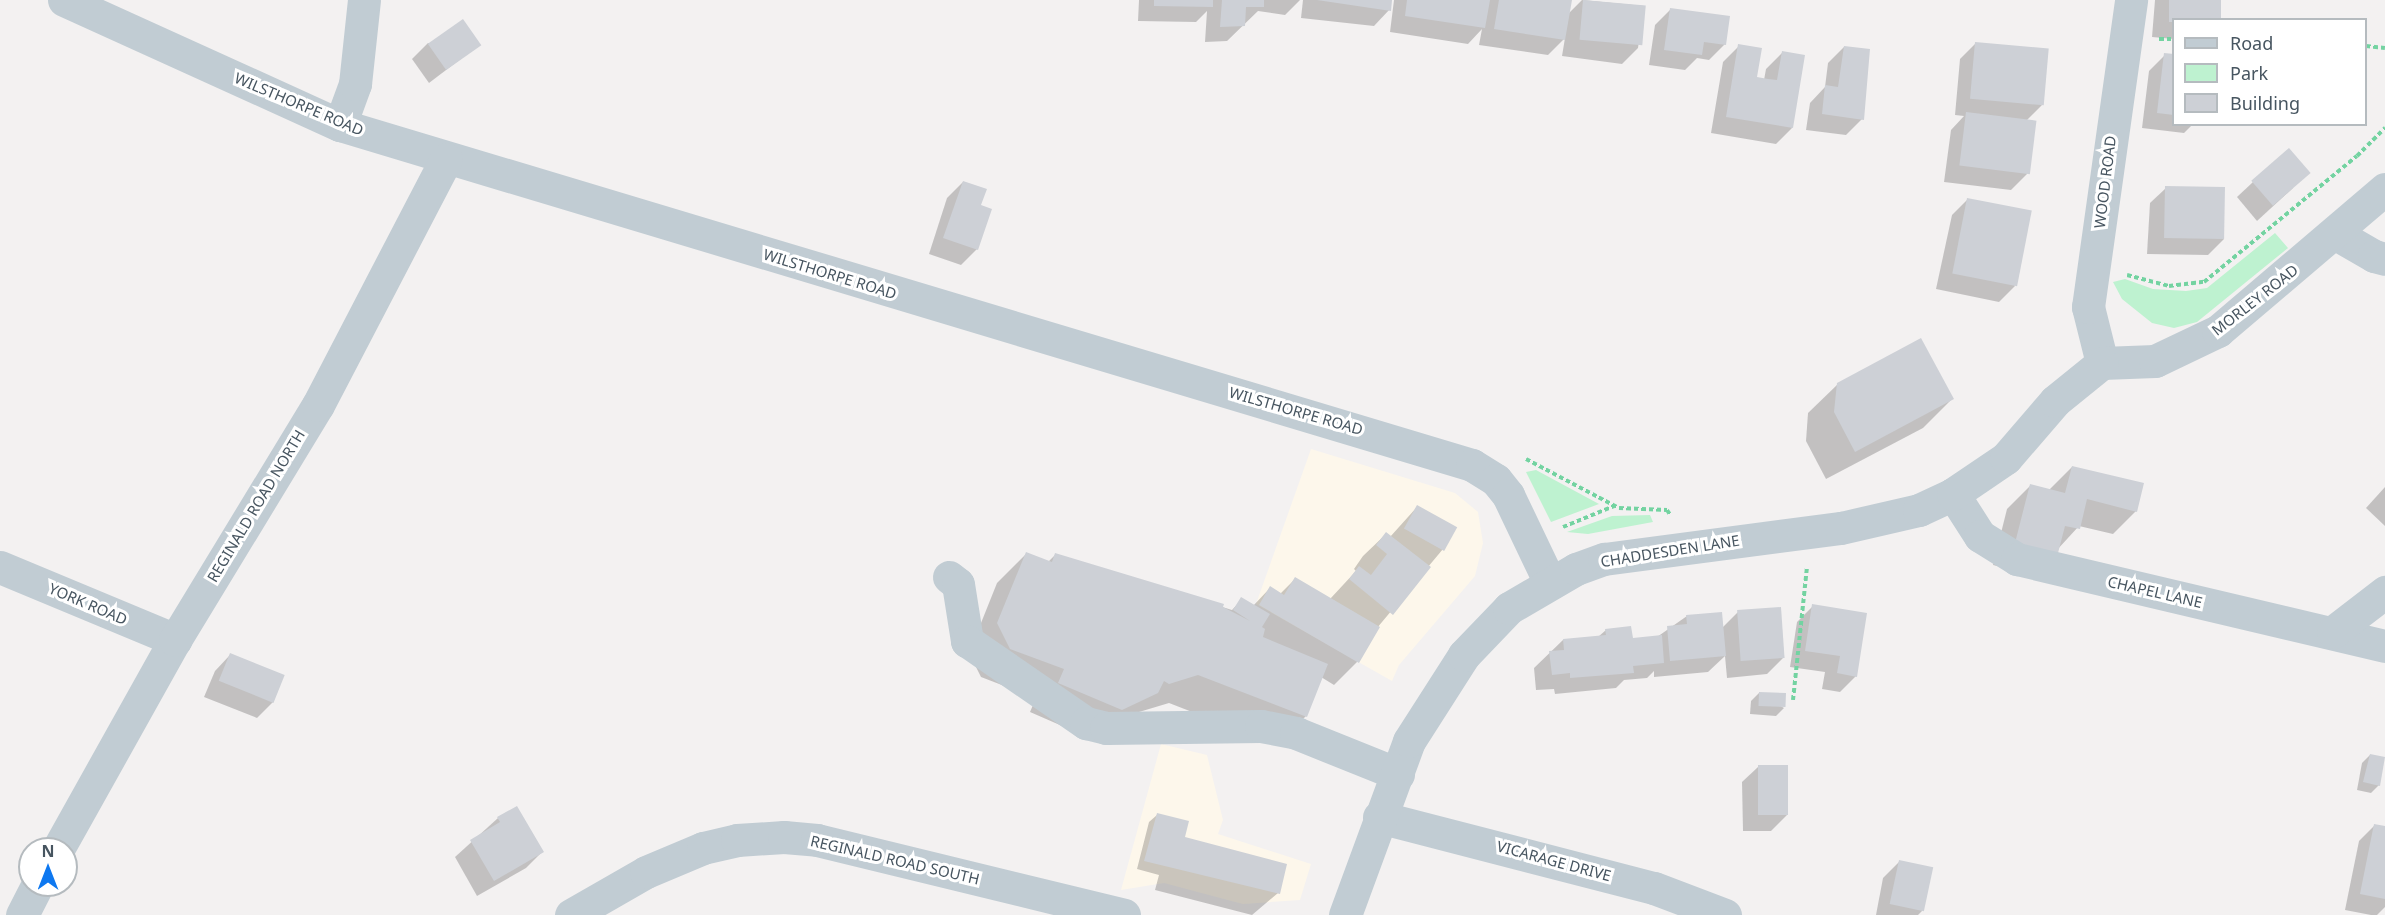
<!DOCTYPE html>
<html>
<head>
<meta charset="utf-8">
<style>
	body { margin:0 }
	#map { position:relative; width:2385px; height:915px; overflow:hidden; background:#f3f1f1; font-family:"Noto Sans",sans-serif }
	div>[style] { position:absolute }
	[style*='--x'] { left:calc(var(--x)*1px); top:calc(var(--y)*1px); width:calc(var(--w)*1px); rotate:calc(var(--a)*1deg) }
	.commercial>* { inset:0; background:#fdf7eb }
	.green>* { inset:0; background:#bef2d0 }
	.shadow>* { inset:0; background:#0003 }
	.building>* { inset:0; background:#cdd0d6; transform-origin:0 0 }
	.path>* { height:4px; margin-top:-2px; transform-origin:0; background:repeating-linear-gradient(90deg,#73d3a1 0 4.5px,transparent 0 7.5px) }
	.minor>* { height:33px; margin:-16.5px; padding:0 16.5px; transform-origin:16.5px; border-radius:16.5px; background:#c1ccd3 }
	span { translate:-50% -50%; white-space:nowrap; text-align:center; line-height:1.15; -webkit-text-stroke:6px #fff; paint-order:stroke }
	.street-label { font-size:15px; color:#475560 }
	.legend { position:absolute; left:2172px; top:18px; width:195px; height:108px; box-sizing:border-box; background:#fff; border:2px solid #b5bbbf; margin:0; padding:8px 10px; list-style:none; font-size:18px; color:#475560 }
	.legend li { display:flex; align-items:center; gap:12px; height:30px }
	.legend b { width:30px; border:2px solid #b5bbbf }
	.north { position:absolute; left:18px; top:837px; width:60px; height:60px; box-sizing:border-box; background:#fff; border:2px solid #b5bbbf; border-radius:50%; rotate:0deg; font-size:16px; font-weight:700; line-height:24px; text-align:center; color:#475560 }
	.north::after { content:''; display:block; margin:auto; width:21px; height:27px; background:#0e78f0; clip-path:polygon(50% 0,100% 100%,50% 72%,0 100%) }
</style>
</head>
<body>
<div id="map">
	<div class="commercial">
		<i style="clip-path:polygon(1311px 449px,1455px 493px,1478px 512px,1483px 543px,1475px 576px,1399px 665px,1392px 681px,1256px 604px)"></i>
		<i style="clip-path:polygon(1161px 744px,1207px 755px,1223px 820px,1218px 834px,1311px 864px,1300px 900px,1243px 904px,1164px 883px,1121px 890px)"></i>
	</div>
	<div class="green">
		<i style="clip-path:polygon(2275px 233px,2288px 248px,2197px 322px,2174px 328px,2152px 323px,2122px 299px,2113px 282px,2125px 279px,2153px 289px,2186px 291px,2207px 288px)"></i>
		<i style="clip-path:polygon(1536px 470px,1599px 504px,1551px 522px,1526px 472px)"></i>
		<i style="clip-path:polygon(1650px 515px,1653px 522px,1588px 534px,1567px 532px,1612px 516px)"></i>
	</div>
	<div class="shadow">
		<i style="clip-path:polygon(1139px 0,1300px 0,1285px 15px,1258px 11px,1227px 41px,1205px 42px,1207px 11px,1196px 22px,1138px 21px)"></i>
		<i style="clip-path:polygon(1303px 0,1391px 0,1390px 9px,1374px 26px,1301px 18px)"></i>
		<i style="clip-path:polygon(1394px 0,1570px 0,1568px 14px,1582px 0,1644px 6px,1638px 48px,1622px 64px,1562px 56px,1565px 38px,1548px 55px,1479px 45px,1482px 29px,1468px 44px,1390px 32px)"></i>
		<i style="clip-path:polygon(2155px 0,2220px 0,2174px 20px,2174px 39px,2152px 37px)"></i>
		<i style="clip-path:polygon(1671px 9px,1725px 44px,1709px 60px,1697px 58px,1685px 70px,1649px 65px,1655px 25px)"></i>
		<i style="clip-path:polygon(428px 43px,479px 45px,429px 83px,412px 59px)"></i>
		<i style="clip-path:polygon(1976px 43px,2042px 105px,2026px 121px,2027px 174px,2011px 190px,1944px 182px,1951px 130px,1964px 116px,1955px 115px,1960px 59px)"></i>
		<i style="clip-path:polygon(1739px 46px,1755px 79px,1764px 80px,1766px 69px,1782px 53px,1792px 128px,1776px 144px,1711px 133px,1723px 62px)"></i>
		<i style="clip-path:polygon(1844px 47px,1862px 119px,1846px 135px,1806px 130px,1810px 103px,1825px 87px,1828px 63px)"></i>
		<i style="clip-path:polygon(2165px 55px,2174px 55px,2174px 124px,2193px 124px,2184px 133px,2142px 128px,2149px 71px)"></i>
		<i style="clip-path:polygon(963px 182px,979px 206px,977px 249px,961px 265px,929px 254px,947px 198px)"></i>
		<i style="clip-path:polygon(2253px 182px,2293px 188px,2257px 221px,2237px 197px)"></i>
		<i style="clip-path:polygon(2166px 188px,2224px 239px,2208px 255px,2147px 254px,2150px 203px)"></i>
		<i style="clip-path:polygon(1968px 199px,2015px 286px,1999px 302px,1936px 289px,1952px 215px)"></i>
		<i style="clip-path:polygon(1838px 384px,1952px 399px,1923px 428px,1826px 479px,1806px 441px,1808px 413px)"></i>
		<i style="clip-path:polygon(2072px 467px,2136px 511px,2113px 534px,2079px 526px,2034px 575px,1993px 565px,2007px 509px,2030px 486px,2049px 490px)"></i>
		<i style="clip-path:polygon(2385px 487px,2385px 526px,2366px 508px)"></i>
		<i style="clip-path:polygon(1417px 507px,1443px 549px,1377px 628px,1357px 662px,1334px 685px,1321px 677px,1306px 716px,1277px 745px,1169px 703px,1139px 712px,1092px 739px,1030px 712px,1036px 698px,981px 677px,969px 653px,997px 583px,1026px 554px,1048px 562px,1055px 555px,1232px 610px,1242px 599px,1253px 606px,1270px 588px,1280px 594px,1295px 579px,1330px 599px,1356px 571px,1354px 569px,1363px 556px,1386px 534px,1390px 537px)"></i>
		<i style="clip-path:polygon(1813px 606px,1856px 676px,1840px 692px,1822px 689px,1825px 672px,1790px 667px,1797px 622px)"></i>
		<i style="clip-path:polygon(1738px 612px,1783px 658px,1767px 674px,1727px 678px,1725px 656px,1708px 672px,1654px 677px,1654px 671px,1647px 678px,1624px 680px,1616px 688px,1555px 694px,1554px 689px,1536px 690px,1534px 668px,1563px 640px,1598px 637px,1606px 630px,1631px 639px,1657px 637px,1687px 616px,1722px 628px)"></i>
		<i style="clip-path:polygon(230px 655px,273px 702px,257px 718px,204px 697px,215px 671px)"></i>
		<i style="clip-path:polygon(1759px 693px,1784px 708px,1776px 716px,1750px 714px,1751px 701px)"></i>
		<i style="clip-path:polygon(2370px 755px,2379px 785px,2371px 793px,2357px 790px,2362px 763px)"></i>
		<i style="clip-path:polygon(1758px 767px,1787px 815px,1771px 831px,1743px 831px,1742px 782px)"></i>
		<i style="clip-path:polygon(516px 808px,542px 852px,526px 868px,477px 896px,455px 857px,498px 818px)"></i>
		<i style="clip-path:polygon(1157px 815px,1183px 838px,1278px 893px,1252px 915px,1155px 890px,1159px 875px,1137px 869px,1149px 822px)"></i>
		<i style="clip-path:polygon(2375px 825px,2385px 827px,2385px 907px,2377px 915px,2371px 915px,2345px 910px,2359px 841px)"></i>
		<i style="clip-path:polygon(1899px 862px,1923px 910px,1918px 915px,1876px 915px,1883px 878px)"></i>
	</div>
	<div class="building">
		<i style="clip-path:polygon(1154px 0,1213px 0,1213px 7px,1154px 6px)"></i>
		<i style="clip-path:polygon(1222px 0,1264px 0,1264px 7px,1246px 7px,1245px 26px,1220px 27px)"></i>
		<i style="clip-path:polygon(1317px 0,1392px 0,1391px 11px)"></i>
		<i style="clip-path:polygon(1407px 0,1490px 0,1485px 28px,1405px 16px)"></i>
		<i style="clip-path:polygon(1499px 0,1572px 0,1565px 40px,1494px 29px)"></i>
		<i style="left:1583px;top:0;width:63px;height:40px;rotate:5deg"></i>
		<i style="left:2169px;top:0;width:52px;height:22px"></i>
		<i style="clip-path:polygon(1670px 8px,1730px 16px,1726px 45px,1704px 42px,1702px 55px,1664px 50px)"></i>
		<i style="left:463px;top:19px;width:32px;height:43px;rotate:55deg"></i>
		<i style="left:1975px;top:42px;width:74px;height:57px;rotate:5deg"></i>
		<i style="clip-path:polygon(1738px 44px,1762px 48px,1757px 77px,1768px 79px,1777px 80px,1782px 51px,1805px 55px,1793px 128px,1726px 117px)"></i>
		<i style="clip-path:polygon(1844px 46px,1870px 49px,1864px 120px,1822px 114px,1825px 85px,1838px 87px)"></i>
		<i style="clip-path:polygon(2164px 53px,2174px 54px,2174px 115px,2157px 113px)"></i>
		<i style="left:1966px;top:112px;width:71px;height:54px;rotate:7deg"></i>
		<i style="left:2289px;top:148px;width:33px;height:50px;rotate:49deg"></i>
		<i style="clip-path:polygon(963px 181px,987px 189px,981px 205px,992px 209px,978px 250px,943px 238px)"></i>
		<i style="left:2165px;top:186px;width:60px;height:52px;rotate:1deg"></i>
		<i style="left:1967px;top:198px;width:66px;height:77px;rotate:11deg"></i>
		<i style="clip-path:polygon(1921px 338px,1954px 399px,1855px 452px,1834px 412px,1837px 383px)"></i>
		<i style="clip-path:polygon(2072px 466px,2144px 483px,2137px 512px,2087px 499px,2080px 529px,2065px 526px,2058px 553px,2015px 543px,2030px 484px,2065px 493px)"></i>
		<i style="left:1417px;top:505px;width:46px;height:27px;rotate:29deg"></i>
		<i style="clip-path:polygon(1386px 532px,1431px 567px,1393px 615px,1349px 579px,1359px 566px,1371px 575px,1387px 554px,1376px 545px)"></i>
		<i style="clip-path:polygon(1026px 552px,1052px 562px,1055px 553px,1224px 604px,1223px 607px,1250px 621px,1233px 610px,1241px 597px,1270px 614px,1262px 627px,1265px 629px,1263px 637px,1328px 664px,1307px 717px,1198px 675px,1169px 684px,1164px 681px,1158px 693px,1122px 710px,1058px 683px,1064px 669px,1010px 649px,997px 623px)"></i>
		<i style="clip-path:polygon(1295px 577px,1380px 627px,1359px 663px,1259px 605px,1270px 586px,1284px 595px)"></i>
		<i style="clip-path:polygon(1812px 604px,1867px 613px,1857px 677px,1837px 673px,1840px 656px,1805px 651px)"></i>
		<i style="left:1781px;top:607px;width:51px;height:44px;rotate:86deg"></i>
		<i style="clip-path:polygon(1722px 612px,1726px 656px,1670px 661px,1667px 626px,1687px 624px,1686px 615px)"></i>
		<i style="clip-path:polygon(1631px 626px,1633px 638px,1662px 635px,1664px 663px,1633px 666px,1634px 673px,1570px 678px,1570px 673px,1552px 675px,1549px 651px,1564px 650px,1563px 639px,1606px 635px,1605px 629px)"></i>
		<i style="left:230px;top:653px;width:59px;height:30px;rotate:22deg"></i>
		<i style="left:1759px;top:692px;width:27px;height:14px;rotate:2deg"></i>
		<i style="clip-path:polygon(2370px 754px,2385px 757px,2380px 786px,2363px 782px)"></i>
		<i style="left:1758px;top:765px;width:30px;height:50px"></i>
		<i style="clip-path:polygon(517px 806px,544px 852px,494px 881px,470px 840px,500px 822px,497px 817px)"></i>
		<i style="clip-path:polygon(1157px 813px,1189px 821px,1185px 837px,1287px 864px,1280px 894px,1144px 861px)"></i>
		<i style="clip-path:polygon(2374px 824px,2385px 826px,2385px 899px,2360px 894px)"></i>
		<i style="left:1899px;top:860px;width:35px;height:45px;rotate:12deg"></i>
	</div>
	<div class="path">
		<i style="--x:2159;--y:39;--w:15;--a:0"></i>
		<i style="--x:2366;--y:46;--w:19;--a:6"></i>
		<i style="--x:2127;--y:275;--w:43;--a:14.7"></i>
		<i style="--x:2169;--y:286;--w:35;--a:-7"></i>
		<i style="--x:2204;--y:282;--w:198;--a:-39.5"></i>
		<i style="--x:2357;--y:156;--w:40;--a:-45"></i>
		<i style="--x:1526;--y:459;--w:105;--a:27.8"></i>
		<i style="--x:1619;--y:508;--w:48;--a:2.4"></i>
		<i style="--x:1667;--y:510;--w:7;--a:56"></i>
		<i style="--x:1563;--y:527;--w:55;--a:-22.4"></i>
		<i style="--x:1793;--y:700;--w:134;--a:-84"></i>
	</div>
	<div class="minor">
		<i style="--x:64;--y:0;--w:303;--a:24.4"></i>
		<i style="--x:340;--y:125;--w:1182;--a:16.72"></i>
		<i style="--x:1472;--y:465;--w:28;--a:32"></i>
		<i style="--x:1496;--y:480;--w:19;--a:51"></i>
		<i style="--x:1508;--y:495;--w:98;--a:64.5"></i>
		<i style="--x:340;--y:125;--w:44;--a:-69.9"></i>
		<i style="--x:355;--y:84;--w:84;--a:-83.9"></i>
		<i style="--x:2336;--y:234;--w:44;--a:30.1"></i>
		<i style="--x:2374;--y:256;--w:11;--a:15"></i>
		<i style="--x:2102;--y:363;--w:58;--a:-104"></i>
		<i style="--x:2088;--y:307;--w:310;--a:-82"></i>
		<i style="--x:2102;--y:363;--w:53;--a:-2.2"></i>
		<i style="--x:2155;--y:361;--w:70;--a:-25.5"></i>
		<i style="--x:2218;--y:331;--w:219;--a:-40.4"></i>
		<i style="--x:1953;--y:494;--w:50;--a:57.3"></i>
		<i style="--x:1980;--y:536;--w:44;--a:31.9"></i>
		<i style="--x:2017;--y:559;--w:378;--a:13.3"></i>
		<i style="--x:0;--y:567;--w:190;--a:22.6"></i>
		<i style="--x:949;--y:577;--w:11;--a:38"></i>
		<i style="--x:958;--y:584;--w:58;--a:81"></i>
		<i style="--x:967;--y:641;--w:145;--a:34.6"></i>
		<i style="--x:1086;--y:723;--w:21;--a:14"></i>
		<i style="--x:1106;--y:728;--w:155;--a:-0.7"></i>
		<i style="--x:1261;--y:726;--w:36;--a:11"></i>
		<i style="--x:1296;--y:733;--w:110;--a:21.9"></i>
		<i style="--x:2333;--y:632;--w:66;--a:-37.6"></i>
		<i style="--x:1379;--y:817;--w:284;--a:14.5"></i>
		<i style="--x:1654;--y:888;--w:76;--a:20.8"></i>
		<i style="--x:58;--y:849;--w:240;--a:-60.8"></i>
		<i style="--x:175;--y:640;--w:275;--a:-58.7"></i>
		<i style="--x:318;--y:405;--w:277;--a:-62.5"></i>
		<i style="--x:22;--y:915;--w:34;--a:-63"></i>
		<i style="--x:571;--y:915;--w:86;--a:-29.8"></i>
		<i style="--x:646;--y:872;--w:62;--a:-22.8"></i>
		<i style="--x:703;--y:848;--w:35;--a:-13"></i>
		<i style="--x:737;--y:840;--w:47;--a:-3.7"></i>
		<i style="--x:784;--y:837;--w:33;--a:5"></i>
		<i style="--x:817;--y:840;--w:316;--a:13.7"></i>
		<i style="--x:1345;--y:915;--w:185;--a:-69.8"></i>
		<i style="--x:1409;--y:741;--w:102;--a:-57.4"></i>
		<i style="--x:1464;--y:655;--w:65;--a:-46.2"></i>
		<i style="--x:1509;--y:608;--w:78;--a:-30.2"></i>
		<i style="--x:1576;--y:569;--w:30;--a:-20"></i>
		<i style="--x:1604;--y:559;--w:239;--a:-7.5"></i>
		<i style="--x:1841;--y:528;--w:80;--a:-13"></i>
		<i style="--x:1919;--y:510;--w:38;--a:-25"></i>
		<i style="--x:1953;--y:494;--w:64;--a:-34.2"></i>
		<i style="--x:2006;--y:458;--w:75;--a:-49.3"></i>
		<i style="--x:2055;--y:401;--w:60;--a:-39"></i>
	</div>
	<div class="street-label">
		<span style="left:299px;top:104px;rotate:23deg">WILSTHORPE ROAD</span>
		<span style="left:2105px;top:182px;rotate:-83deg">WOOD ROAD</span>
		<span style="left:830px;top:274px;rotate:17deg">WILSTHORPE ROAD</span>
		<span style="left:2255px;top:300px;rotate:-38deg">MORLEY ROAD</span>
		<span style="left:1296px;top:411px;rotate:16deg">WILSTHORPE ROAD</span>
		<span style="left:256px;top:506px;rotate:-59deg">REGINALD ROAD NORTH</span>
		<span style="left:1670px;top:551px;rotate:-9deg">CHADDESDEN LANE</span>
		<span style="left:2155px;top:592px;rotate:13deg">CHAPEL LANE</span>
		<span style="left:88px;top:604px;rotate:23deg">YORK ROAD</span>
		<span style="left:895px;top:860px;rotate:13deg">REGINALD ROAD SOUTH</span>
		<span style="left:1554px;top:861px;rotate:15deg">VICARAGE DRIVE</span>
	</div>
	<ul class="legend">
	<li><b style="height:8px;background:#c1ccd3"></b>Road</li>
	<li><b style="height:16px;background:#bef2d0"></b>Park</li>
	<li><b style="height:16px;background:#cdd0d6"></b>Building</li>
	</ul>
	<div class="north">N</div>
</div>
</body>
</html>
